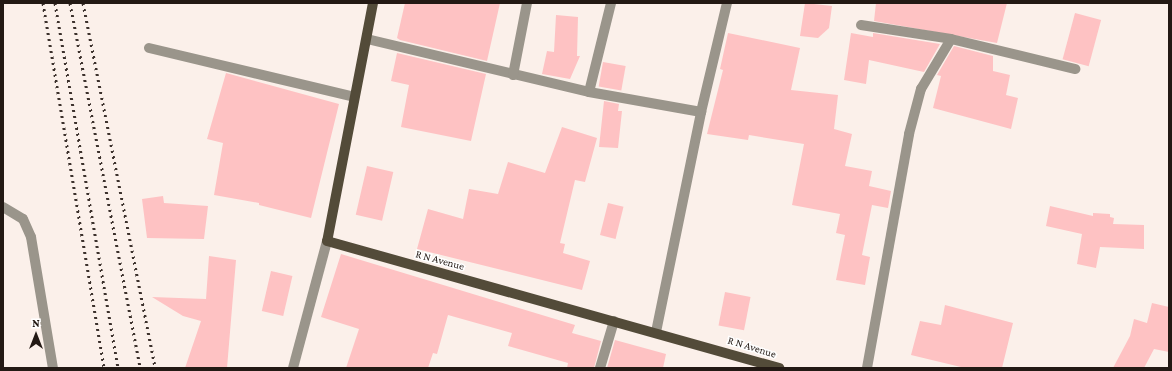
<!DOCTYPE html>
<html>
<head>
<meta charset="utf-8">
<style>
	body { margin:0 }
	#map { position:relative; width:1172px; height:371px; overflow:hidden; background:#fbf0ea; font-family:"Crimson Pro",serif }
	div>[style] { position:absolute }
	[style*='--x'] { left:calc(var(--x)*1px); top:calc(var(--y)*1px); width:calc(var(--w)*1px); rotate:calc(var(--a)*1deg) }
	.building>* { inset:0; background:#fec2c3; transform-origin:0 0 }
	.minor>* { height:10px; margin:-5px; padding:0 5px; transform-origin:5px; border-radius:5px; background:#9a958b }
	.major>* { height:10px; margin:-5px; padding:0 5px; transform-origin:5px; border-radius:5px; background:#534b39 }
	.rail>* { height:3px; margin-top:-1.5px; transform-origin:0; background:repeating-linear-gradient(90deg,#3c312c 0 2px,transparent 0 6px) }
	span { translate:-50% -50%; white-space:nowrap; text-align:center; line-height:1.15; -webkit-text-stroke:3px #fff; paint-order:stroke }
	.street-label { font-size:11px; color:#231914 }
	.frame { position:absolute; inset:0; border:4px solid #231914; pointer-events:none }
	.north { position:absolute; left:16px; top:315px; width:40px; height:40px; -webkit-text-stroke:3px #fff; paint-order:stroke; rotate:0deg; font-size:11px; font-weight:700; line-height:16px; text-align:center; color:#231914 }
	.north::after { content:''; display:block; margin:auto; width:14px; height:18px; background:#231914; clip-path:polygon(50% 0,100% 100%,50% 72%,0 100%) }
</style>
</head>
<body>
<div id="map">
	<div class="building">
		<i style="clip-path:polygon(405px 3px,500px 3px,487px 61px,400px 40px,397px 38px)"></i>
		<i style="clip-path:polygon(805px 3px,832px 6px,829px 28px,818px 38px,800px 36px)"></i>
		<i style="clip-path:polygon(876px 3px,1007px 3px,997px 43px,874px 21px)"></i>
		<i style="left:1075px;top:13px;width:27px;height:48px;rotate:15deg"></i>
		<i style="clip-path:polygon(556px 15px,578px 17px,577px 56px,580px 56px,570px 79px,542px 74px,547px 51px,554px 52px)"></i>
		<i style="clip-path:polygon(728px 33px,800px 48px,791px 90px,838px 95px,834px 129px,852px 134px,845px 166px,872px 171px,869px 186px,891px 191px,888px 208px,872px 205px,862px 255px,870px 257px,865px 285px,836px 280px,845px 235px,836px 233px,840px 214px,792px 205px,804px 144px,749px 135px,748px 140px,707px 134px,723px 70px,720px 69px)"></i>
		<i style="clip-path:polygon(851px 33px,873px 37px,873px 33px,940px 44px,924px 72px,869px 60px,866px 84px,844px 80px)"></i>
		<i style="clip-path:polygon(954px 46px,993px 56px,993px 71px,1010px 75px,1006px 95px,1018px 98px,1011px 129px,933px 108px,941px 76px,937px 75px)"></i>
		<i style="clip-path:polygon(397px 53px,486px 74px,471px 141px,401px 127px,409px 85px,391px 81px)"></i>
		<i style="left:603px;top:62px;width:23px;height:25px;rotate:10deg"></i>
		<i style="clip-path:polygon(226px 73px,339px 104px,311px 218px,259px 205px,259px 203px,214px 195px,223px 143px,207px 139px)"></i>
		<i style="clip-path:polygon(604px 101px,619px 104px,618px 111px,622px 111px,618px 148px,599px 147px)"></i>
		<i style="clip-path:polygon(562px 127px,597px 138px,585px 182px,575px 180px,560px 243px,565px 244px,563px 253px,590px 261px,582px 290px,417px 249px,428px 209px,463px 219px,469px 189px,498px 194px,508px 162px,545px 173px)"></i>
		<i style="left:367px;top:166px;width:27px;height:50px;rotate:13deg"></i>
		<i style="clip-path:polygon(163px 196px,164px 203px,208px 206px,204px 239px,147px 238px,142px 199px)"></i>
		<i style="left:608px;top:203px;width:16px;height:33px;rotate:14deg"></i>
		<i style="clip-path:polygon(1050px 206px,1093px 216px,1093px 213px,1110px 214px,1110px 217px,1114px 218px,1113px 224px,1144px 225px,1144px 249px,1100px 247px,1096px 268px,1077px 264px,1082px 234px,1046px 226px)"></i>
		<i style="clip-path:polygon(341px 254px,575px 325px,572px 333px,601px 341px,594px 368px,567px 368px,568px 363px,508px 346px,512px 333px,448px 315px,437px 354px,433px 353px,428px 368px,346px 368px,359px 329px,321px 317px)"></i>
		<i style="clip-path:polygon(209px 256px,236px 260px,227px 368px,185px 368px,201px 321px,183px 316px,152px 297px,206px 299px)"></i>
		<i style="left:271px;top:271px;width:22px;height:41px;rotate:13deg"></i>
		<i style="left:725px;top:292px;width:26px;height:34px;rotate:11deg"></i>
		<i style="clip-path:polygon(1152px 303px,1169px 307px,1169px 352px,1154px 349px,1144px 368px,1113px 368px,1130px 336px,1134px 319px,1147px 323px)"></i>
		<i style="clip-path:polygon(945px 305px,1013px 323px,1002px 368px,965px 368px,911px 355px,920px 321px,941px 325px)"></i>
		<i style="clip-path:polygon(615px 340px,666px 354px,663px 368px,607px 368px)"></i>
	</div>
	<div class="minor">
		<i style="--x:861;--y:25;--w:91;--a:8.8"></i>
		<i style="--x:951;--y:39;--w:128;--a:13.6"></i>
		<i style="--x:367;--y:39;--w:228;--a:13.4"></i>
		<i style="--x:589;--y:92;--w:92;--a:-76.1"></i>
		<i style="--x:149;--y:48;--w:211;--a:13.4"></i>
		<i style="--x:513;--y:75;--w:73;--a:-79"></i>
		<i style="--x:589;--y:92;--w:114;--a:10.1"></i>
		<i style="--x:701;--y:112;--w:112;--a:-76.6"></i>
		<i style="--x:3;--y:207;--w:23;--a:31"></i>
		<i style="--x:23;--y:219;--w:20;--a:66"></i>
		<i style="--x:31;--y:237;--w:133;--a:80.5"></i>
		<i style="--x:656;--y:332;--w:225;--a:-78.4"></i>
		<i style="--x:293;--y:368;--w:131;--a:-75"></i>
		<i style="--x:600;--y:368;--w:49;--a:-73.4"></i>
		<i style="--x:867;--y:368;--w:238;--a:-79.8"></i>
		<i style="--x:909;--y:134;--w:47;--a:-75.1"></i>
		<i style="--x:921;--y:89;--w:58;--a:-59"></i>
	</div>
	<div class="major">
		<i style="--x:373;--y:3;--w:242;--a:100.9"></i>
		<i style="--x:327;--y:241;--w:470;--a:15.7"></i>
	</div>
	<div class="rail">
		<i style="--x:43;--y:3;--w:370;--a:80.5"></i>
		<i style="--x:55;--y:3;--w:370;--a:80.2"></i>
		<i style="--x:70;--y:3;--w:372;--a:79.1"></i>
		<i style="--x:83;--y:3;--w:372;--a:78.8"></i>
	</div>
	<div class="street-label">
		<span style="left:440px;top:260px;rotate:15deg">R N Avenue</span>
		<span style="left:752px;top:347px;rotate:17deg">R N Avenue</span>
	</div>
	<div class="frame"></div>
	<div class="north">N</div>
</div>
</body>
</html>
